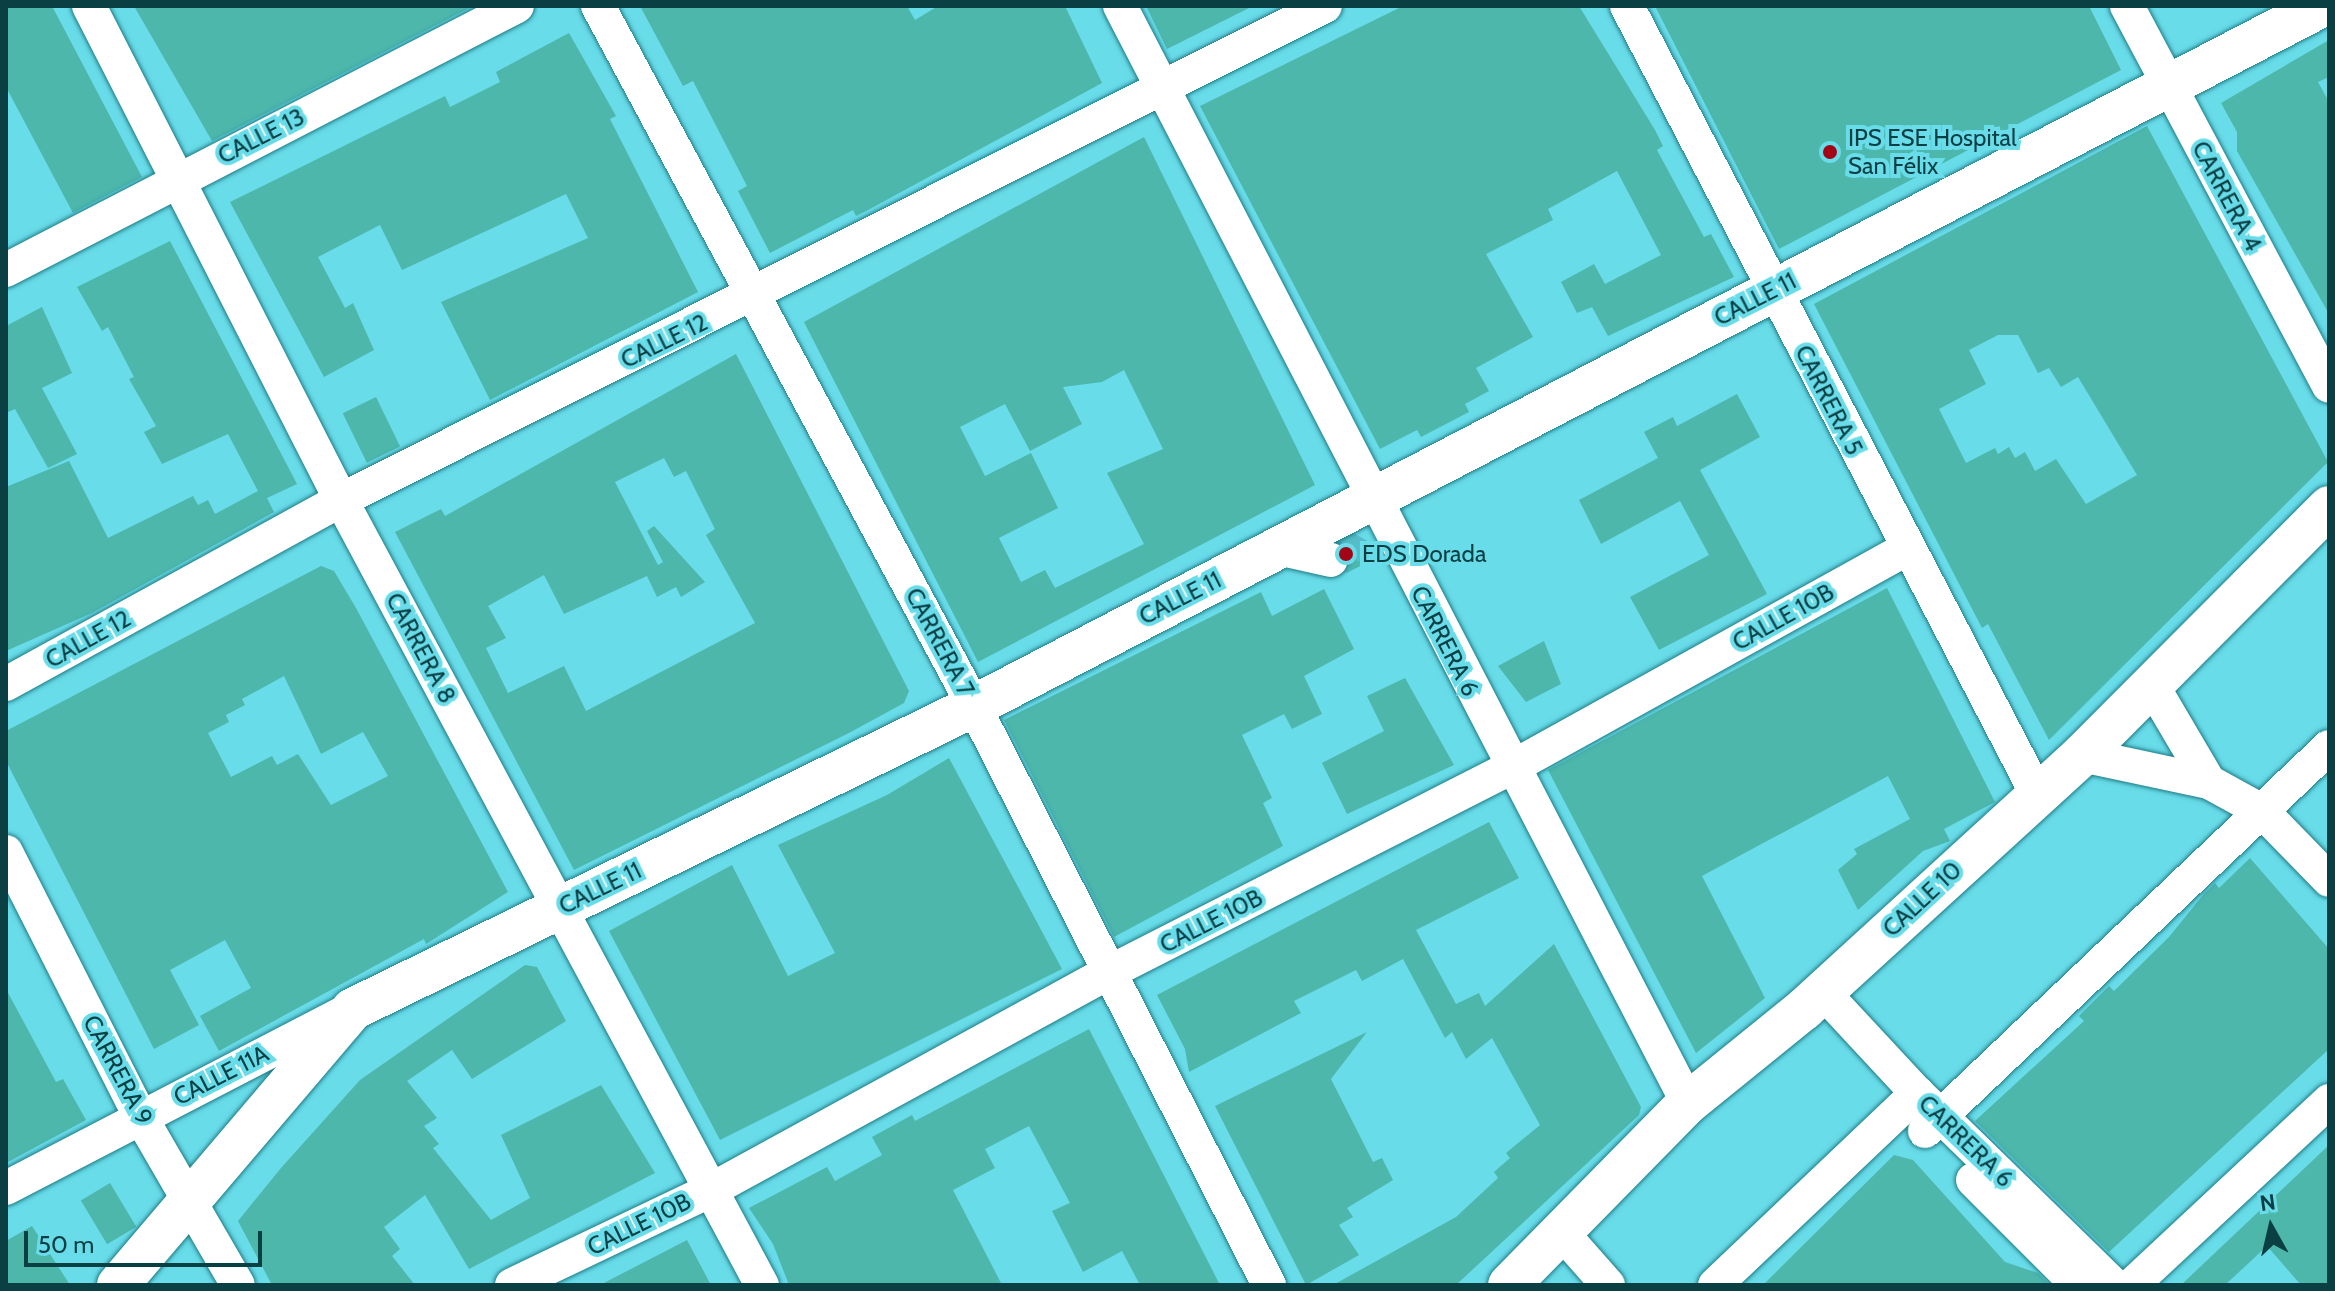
<!DOCTYPE html>
<html>
<head>
<meta charset="utf-8">
<style>
	body { margin:0 }
	#map { position:relative; width:2335px; height:1291px; overflow:hidden; background:#69dce9; font-family:Cabin,sans-serif }
	div>[style] { position:absolute }
	[style*='--x'] { left:calc(var(--x)*1px); top:calc(var(--y)*1px); width:calc(var(--w)*1px); rotate:calc(var(--a)*1deg) }
	.building>* { inset:0; background:#4db7ac; transform-origin:0 0 }
	.minor-tunnel>* { height:34px; margin-top:-17px; transform-origin:0; background:repeating-linear-gradient(90deg,#56bdc8 0 34px,transparent 0 51px) }
	.roads { filter:drop-shadow(0 0 2px #1e7c86) drop-shadow(0 0 2px #1e7c86) }
	.minor>* { height:34px; margin:-17px; padding:0 17px; transform-origin:17px; border-radius:17px; background:#fff }
	.major>* { height:42px; margin:-21px; padding:0 21px; transform-origin:21px; border-radius:21px; background:#fff }
	.dots>* { width:22px; height:22px; translate:-50% -50%; box-sizing:border-box; border:4px solid #69dce9; border-radius:50% }
	span { translate:-50% -50%; white-space:nowrap; text-align:center; line-height:1.15; -webkit-text-stroke:8px #69dce9; paint-order:stroke }
	.street-label { font-size:24px; color:#0a3f44 }
	.poi-label { font-size:24px; color:#0a3f44 }
	.left { translate:0 -50%; text-align:left }
	.frame { position:absolute; inset:0; border:8px solid #0a3f44; pointer-events:none }
	.north { position:absolute; left:2231px; top:1187px; width:80px; height:80px; -webkit-text-stroke:6px #69dce9; paint-order:stroke; rotate:352deg; font-size:22px; font-weight:700; line-height:32px; text-align:center; color:#0a3f44 }
	.north::after { content:''; display:block; margin:auto; width:28px; height:36px; background:#0a3f44; clip-path:polygon(50% 0,100% 100%,50% 72%,0 100%) }
	.scale { position:absolute; left:24px; top:1231px; width:238px; height:36px; box-sizing:border-box; border:4px solid #0a3f44; border-top:0; padding-left:10px; font-size:24px; line-height:28px; white-space:nowrap; color:#0a3f44; -webkit-text-stroke:6px #69dce9; paint-order:stroke }
</style>
</head>
<body>
<div id="map">
	<div class="building">
		<i style="clip-path:polygon(6px 6px,52px 6px,142px 177px,73px 213px,6px 87px)"></i>
		<i style="clip-path:polygon(134px 6px,473px 6px,212px 141px)"></i>
		<i style="clip-path:polygon(640px 6px,907px 6px,915px 20px,938px 6px,1065px 6px,1102px 83px,868px 210px,856px 216px,853px 210px,770px 253px,738px 191px,747px 186px,693px 81px,683px 86px)"></i>
		<i style="clip-path:polygon(1146px 6px,1253px 6px,1167px 49px)"></i>
		<i style="clip-path:polygon(1403px 6px,1579px 6px,1655px 130px,1663px 146px,1657px 150px,1704px 237px,1711px 234px,1734px 277px,1608px 336px,1592px 307px,1577px 313px,1561px 282px,1594px 264px,1605px 284px,1661px 255px,1617px 171px,1548px 209px,1553px 220px,1486px 254px,1533px 337px,1476px 368px,1489px 391px,1465px 404px,1469px 412px,1421px 437px,1417px 430px,1380px 449px,1200px 106px)"></i>
		<i style="clip-path:polygon(1655px 6px,2089px 6px,2121px 70px,1779px 249px)"></i>
		<i style="clip-path:polygon(569px 33px,616px 116px,610px 119px,698px 292px,490px 400px,441px 302px,588px 238px,566px 194px,402px 270px,380px 225px,318px 257px,345px 308px,353px 303px,374px 350px,324px 377px,230px 202px,445px 96px,450px 107px,500px 82px,496px 72px)"></i>
		<i style="clip-path:polygon(2329px 40px,2329px 77px,2318px 82px,2329px 102px,2329px 314px,2237px 151px,2237px 132px,2221px 103px)"></i>
		<i style="clip-path:polygon(evenodd,2147px 126px,2328px 462px,2049px 740px,1988px 624px,1982px 628px,1814px 304px,2147px 126px,1998px 335px,2018px 335px,2038px 373px,2049px 368px,2061px 387px,2078px 377px,2137px 475px,2086px 504px,2056px 459px,2035px 471px,2025px 452px,2015px 458px,2009px 447px,1998px 454px,1995px 448px,1966px 463px,1939px 409px,1986px 384px,1969px 350px,1998px 335px)"></i>
		<i style="clip-path:polygon(evenodd,1144px 137px,1315px 485px,978px 662px,804px 322px,1144px 137px,1124px 370px,1163px 449px,1107px 473px,1144px 544px,1055px 588px,1045px 570px,1021px 582px,999px 538px,1058px 508px,1031px 453px,985px 476px,960px 427px,1005px 404px,1030px 451px,1082px 424px,1063px 387px,1102px 382px,1124px 370px)"></i>
		<i style="clip-path:polygon(170px 241px,297px 484px,267px 498px,274px 512px,92px 613px,6px 651px,6px 487px,69px 461px,108px 538px,193px 496px,198px 505px,208px 500px,215px 514px,258px 491px,228px 434px,162px 464px,144px 432px,156px 426px,129px 379px,134px 377px,108px 327px,102px 331px,77px 287px)"></i>
		<i style="clip-path:polygon(42px 307px,72px 373px,42px 388px,77px 454px,48px 468px,15px 409px,6px 413px,6px 326px)"></i>
		<i style="clip-path:polygon(evenodd,736px 354px,909px 691px,904px 703px,849px 733px,574px 870px,395px 532px,441px 509px,445px 516px,736px 354px,664px 458px,674px 477px,686px 471px,715px 529px,706px 535px,755px 623px,586px 711px,564px 666px,508px 693px,486px 648px,506px 638px,488px 606px,544px 575px,564px 614px,647px 576px,657px 597px,676px 587px,681px 597px,705px 582px,654px 526px,647px 531px,663px 562px,658px 565px,615px 482px,664px 458px)"></i>
		<i style="clip-path:polygon(1737px 394px,1760px 437px,1700px 470px,1767px 594px,1659px 650px,1630px 597px,1709px 555px,1680px 501px,1601px 544px,1579px 500px,1658px 458px,1644px 432px,1673px 417px,1677px 426px)"></i>
		<i style="left:376px;top:397px;width:55px;height:37px;rotate:64deg"></i>
		<i style="clip-path:polygon(1355px 535px,1369px 562px,1346px 573px,1350px 555px,1340px 543px)"></i>
		<i style="clip-path:polygon(evenodd,321px 566px,334px 571px,356px 608px,508px 892px,426px 944px,424px 939px,219px 1051px,200px 1016px,251px 988px,225px 940px,170px 970px,199px 1025px,154px 1049px,6px 761px,6px 731px,321px 566px,284px 676px,321px 754px,363px 732px,388px 776px,331px 805px,298px 754px,277px 765px,272px 756px,231px 777px,208px 733px,229px 722px,226px 715px,245px 705px,242px 699px,284px 676px)"></i>
		<i style="clip-path:polygon(1887px 588px,1995px 802px,1944px 829px,1950px 841px,1923px 851px,1858px 910px,1838px 870px,1857px 854px,1854px 849px,1910px 819px,1888px 776px,1702px 876px,1765px 998px,1696px 1053px,1548px 770px)"></i>
		<i style="clip-path:polygon(1324px 589px,1354px 649px,1304px 676px,1322px 714px,1292px 729px,1284px 714px,1242px 735px,1272px 798px,1263px 803px,1283px 846px,1114px 937px,1004px 720px,1261px 592px,1272px 616px)"></i>
		<i style="clip-path:polygon(1544px 641px,1561px 684px,1526px 702px,1498px 666px)"></i>
		<i style="clip-path:polygon(1405px 678px,1454px 765px,1347px 814px,1322px 763px,1384px 731px,1367px 696px)"></i>
		<i style="clip-path:polygon(949px 758px,1062px 969px,720px 1140px,609px 931px,732px 865px,788px 976px,835px 953px,778px 845px,887px 795px)"></i>
		<i style="clip-path:polygon(1489px 822px,1519px 878px,1416px 930px,1456px 1004px,1479px 993px,1485px 1006px,1554px 944px,1641px 1107px,1639px 1115px,1456px 1285px,1333px 1285px,1456px 1217px,1498px 1178px,1494px 1172px,1510px 1158px,1506px 1153px,1540px 1125px,1492px 1038px,1466px 1059px,1452px 1032px,1445px 1038px,1403px 959px,1362px 981px,1356px 970px,1294px 1001px,1301px 1013px,1189px 1072px,1185px 1049px,1157px 995px)"></i>
		<i style="clip-path:polygon(2250px 858px,2329px 949px,2329px 1049px,2109px 1252px,1975px 1121px,2084px 1021px,2079px 1016px,2109px 986px,2114px 991px,2169px 937px,2203px 895px,2215px 883px,2219px 888px)"></i>
		<i style="clip-path:polygon(525px 965px,537px 967px,566px 1021px,472px 1079px,452px 1050px,407px 1081px,437px 1118px,424px 1126px,439px 1144px,433px 1148px,491px 1220px,530px 1198px,501px 1135px,601px 1085px,655px 1173px,469px 1269px,425px 1195px,384px 1227px,400px 1249px,392px 1256px,415px 1285px,272px 1285px,238px 1221px,281px 1168px,360px 1080px)"></i>
		<i style="clip-path:polygon(6px 989px,56px 1082px,63px 1079px,86px 1120px,6px 1163px)"></i>
		<i style="clip-path:polygon(1089px 1029px,1220px 1285px,1140px 1285px,1122px 1251px,1083px 1272px,1052px 1211px,1070px 1203px,1029px 1126px,985px 1149px,995px 1168px,953px 1190px,1002px 1285px,789px 1285px,773px 1244px,749px 1208px,827px 1167px,835px 1181px,882px 1155px,872px 1137px,912px 1115px,915px 1121px)"></i>
		<i style="clip-path:polygon(1367px 1032px,1331px 1079px,1373px 1162px,1382px 1158px,1393px 1180px,1347px 1208px,1353px 1217px,1339px 1225px,1359px 1255px,1306px 1285px,1215px 1106px)"></i>
		<i style="clip-path:polygon(2329px 1145px,2329px 1285px,2301px 1285px,2267px 1246px,2225px 1285px,2181px 1285px)"></i>
		<i style="clip-path:polygon(1894px 1155px,1913px 1160px,2005px 1262px,2038px 1273px,2050px 1285px,1763px 1285px)"></i>
		<i style="left:110px;top:1183px;width:51px;height:34px;rotate:59deg"></i>
		<i style="clip-path:polygon(32px 1226px,70px 1285px,6px 1285px,6px 1241px)"></i>
		<i style="clip-path:polygon(687px 1240px,711px 1285px,600px 1285px)"></i>
	</div>
	<div class="minor-tunnel">
		<i style="--x:1331;--y:560;--w:14;--a:-25"></i>
		<i style="--x:1344;--y:554;--w:23;--a:-61"></i>
	</div>
	<div class="roads">
		<div class="minor">
			<i style="--x:89;--y:6;--w:555;--a:62.97"></i>
			<i style="--x:341;--y:500;--w:891;--a:61.8"></i>
			<i style="--x:598;--y:6;--w:795;--a:61.76"></i>
			<i style="--x:974;--y:706;--w:650;--a:63"></i>
			<i style="--x:1120;--y:6;--w:1235;--a:62.63"></i>
			<i style="--x:1627;--y:6;--w:886;--a:62.51"></i>
			<i style="--x:2127;--y:6;--w:430;--a:62"></i>
			<i style="--x:6;--y:270;--w:575;--a:-27.32"></i>
			<i style="--x:1277;--y:548;--w:55;--a:12.5"></i>
			<i style="--x:6;--y:684;--w:382;--a:-28.8"></i>
			<i style="--x:341;--y:500;--w:1101;--a:-26.66"></i>
			<i style="--x:2153;--y:687;--w:110;--a:59.5"></i>
			<i style="--x:2082;--y:755;--w:130;--a:12"></i>
			<i style="--x:2209;--y:782;--w:60;--a:28.7"></i>
			<i style="--x:2262;--y:811;--w:96;--a:45.8"></i>
			<i style="--x:6;--y:852;--w:296;--a:63.1"></i>
			<i style="--x:140;--y:1116;--w:195;--a:59.9"></i>
			<i style="--x:1823;--y:992;--w:138;--a:47.1"></i>
			<i style="--x:1917;--y:1093;--w:275;--a:44.3"></i>
			<i style="--x:1925;--y:1131;--w:557;--a:-43.55"></i>
			<i style="--x:1973;--y:1180;--w:148;--a:45"></i>
			<i style="--x:6;--y:1188;--w:382;--a:-27.4"></i>
			<i style="--x:1563;--y:1234;--w:68;--a:48.6"></i>
			<i style="--x:512;--y:1285;--w:221;--a:-25.5"></i>
			<i style="--x:711;--y:1190;--w:450;--a:-28.7"></i>
			<i style="--x:1106;--y:974;--w:454;--a:-27"></i>
			<i style="--x:1511;--y:768;--w:452;--a:-29"></i>
			<i style="--x:1715;--y:1285;--w:279;--a:-43.5"></i>
			<i style="--x:2132;--y:1285;--w:270;--a:-43"></i>
		</div>
		<div class="major">
			<i style="--x:118;--y:1285;--w:362;--a:-49.6"></i>
			<i style="--x:353;--y:1009;--w:691;--a:-26.01"></i>
			<i style="--x:974;--y:706;--w:1519;--a:-27.44"></i>
			<i style="--x:1509;--y:1285;--w:255;--a:-45.5"></i>
			<i style="--x:1688;--y:1103;--w:149;--a:-39"></i>
			<i style="--x:1804;--y:1009;--w:377;--a:-42.4"></i>
			<i style="--x:2082;--y:755;--w:350;--a:-45.1"></i>
		</div>
	</div>
	<div class="dots">
		<i style="left:1830px;top:152px;background:#a20616"></i>
		<i style="left:1346px;top:554px;background:#a20616"></i>
	</div>
	<div class="street-label">
		<span style="left:261px;top:136px;rotate:-27deg">CALLE 13</span>
		<span style="left:2227px;top:196px;rotate:62deg">CARRERA 4</span>
		<span style="left:1755px;top:299px;rotate:-27deg">CALLE 11</span>
		<span style="left:664px;top:341px;rotate:-26deg">CALLE 12</span>
		<span style="left:1829px;top:400px;rotate:63deg">CARRERA 5</span>
		<span style="left:1180px;top:598px;rotate:-27deg">CALLE 11</span>
		<span style="left:1783px;top:617px;rotate:-29deg">CALLE 10B</span>
		<span style="left:88px;top:639px;rotate:-29deg">CALLE 12</span>
		<span style="left:1445px;top:641px;rotate:63deg">CARRERA 6</span>
		<span style="left:940px;top:642px;rotate:62deg">CARRERA 7</span>
		<span style="left:421px;top:648px;rotate:62deg">CARRERA 8</span>
		<span style="left:600px;top:888px;rotate:-26deg">CALLE 11</span>
		<span style="left:1922px;top:899px;rotate:-43deg">CALLE 10</span>
		<span style="left:1211px;top:921px;rotate:-27deg">CALLE 10B</span>
		<span style="left:118px;top:1070px;rotate:62deg">CARRERA 9</span>
		<span style="left:221px;top:1075px;rotate:-27deg">CALLE 11A</span>
		<span style="left:1966px;top:1141px;rotate:44deg">CARRERA 6</span>
		<span style="left:639px;top:1224px;rotate:-26deg">CALLE 10B</span>
	</div>
	<div class="poi-label">
		<span class="left" style="left:1848px;top:152px">IPS ESE Hospital<br>San Félix</span>
		<span class="left" style="left:1362px;top:554px">EDS Dorada</span>
	</div>
	<div class="frame"></div>
	<div class="north">N</div>
	<div class="scale">50 m</div>
</div>
</body>
</html>
